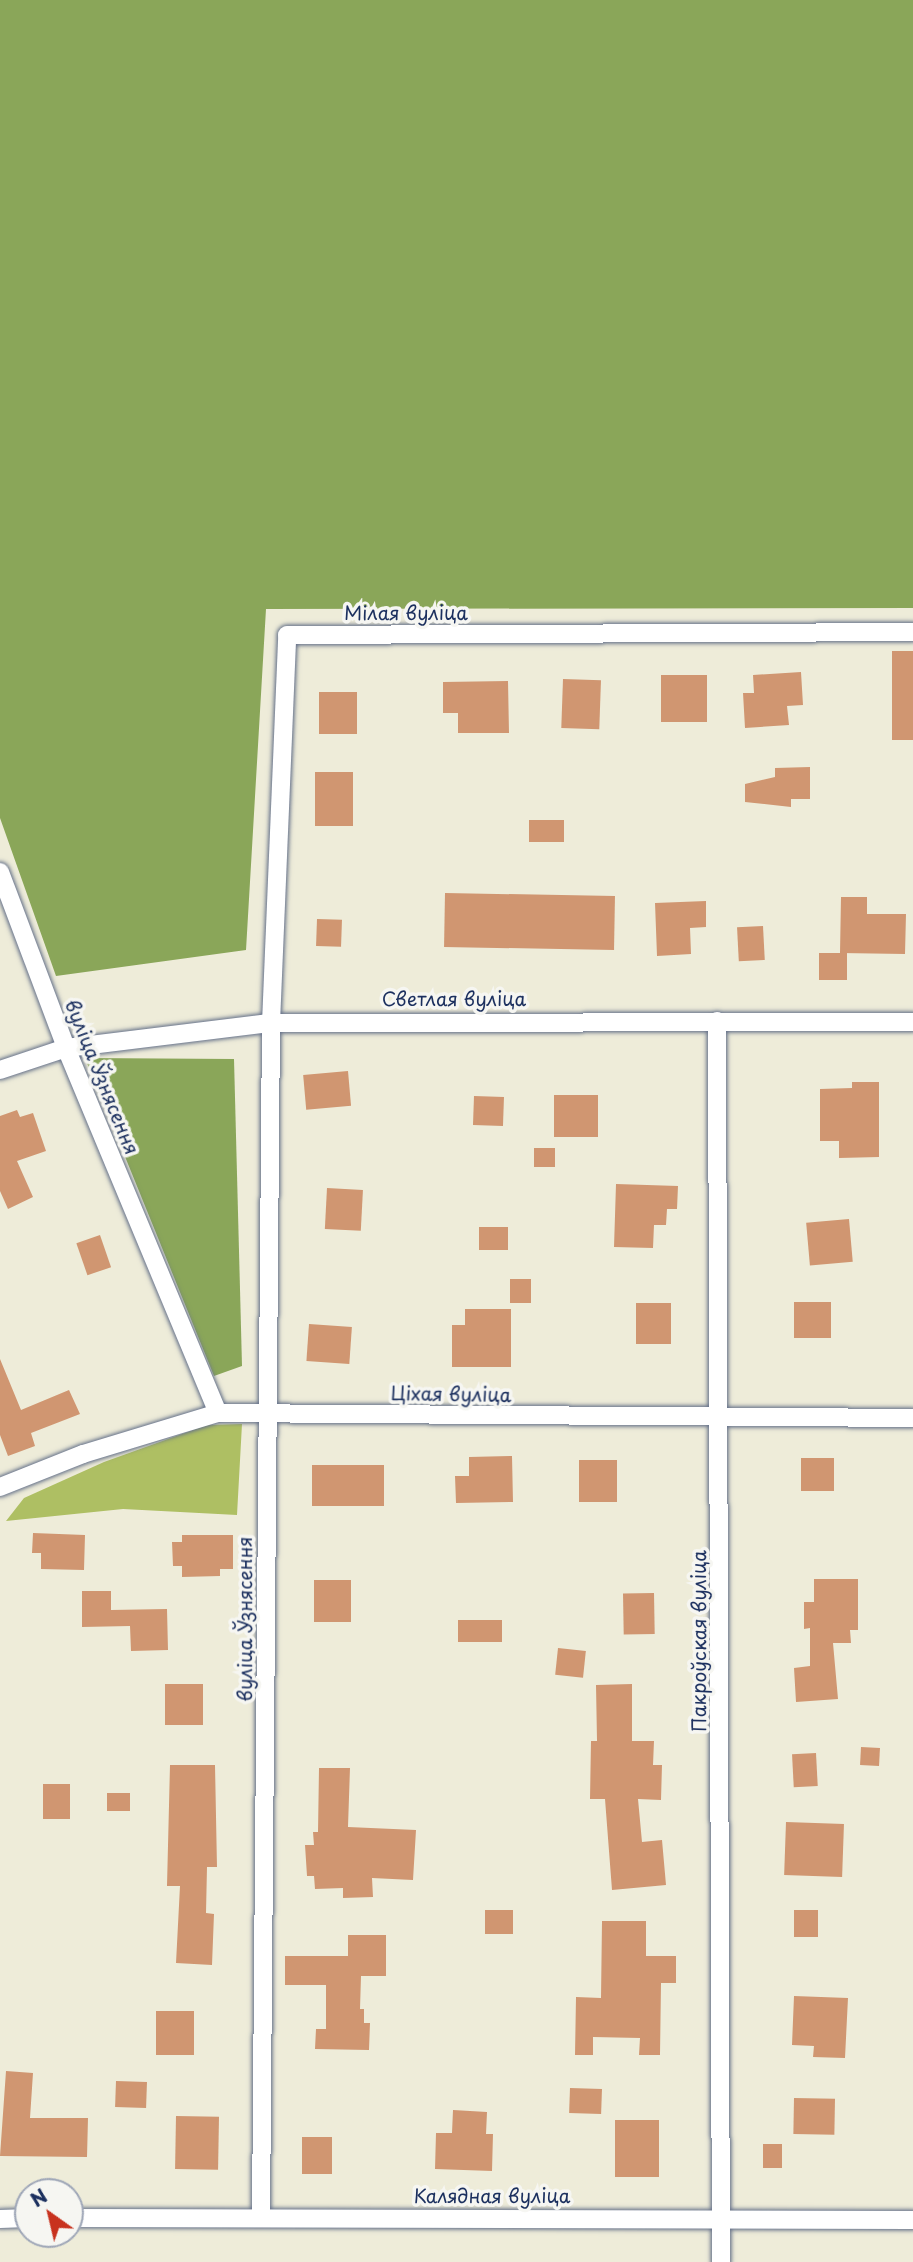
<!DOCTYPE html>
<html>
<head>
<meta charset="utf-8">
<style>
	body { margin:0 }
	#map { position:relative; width:913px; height:2262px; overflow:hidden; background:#eeecd9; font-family:"Playpen Sans",sans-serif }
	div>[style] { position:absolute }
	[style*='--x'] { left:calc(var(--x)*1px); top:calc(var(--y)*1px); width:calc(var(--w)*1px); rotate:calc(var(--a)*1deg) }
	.green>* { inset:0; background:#aebf63 }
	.forest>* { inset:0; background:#8aa659 }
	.building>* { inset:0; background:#d09671; transform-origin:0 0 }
	.roads { filter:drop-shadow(0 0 2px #657189) drop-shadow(0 0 2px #657189) }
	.minor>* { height:18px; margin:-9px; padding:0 9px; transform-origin:9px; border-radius:9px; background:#fff }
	span { translate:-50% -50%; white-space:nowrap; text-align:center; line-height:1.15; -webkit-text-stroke:7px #f6f6f2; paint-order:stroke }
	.street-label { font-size:19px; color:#1b2f5e }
	.north { position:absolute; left:14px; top:2178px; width:70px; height:70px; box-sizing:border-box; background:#f6f6f2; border:2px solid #9ea6b7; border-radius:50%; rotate:326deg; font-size:19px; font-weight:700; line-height:28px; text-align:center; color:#1b2f5e }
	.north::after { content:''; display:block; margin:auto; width:24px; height:32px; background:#c8321e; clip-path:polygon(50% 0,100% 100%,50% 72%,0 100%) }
</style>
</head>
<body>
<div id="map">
	<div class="green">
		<i style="clip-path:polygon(242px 1424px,237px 1515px,123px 1509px,6px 1521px,24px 1498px,104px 1462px,207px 1425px)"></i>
	</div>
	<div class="forest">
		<i style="clip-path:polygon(0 0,913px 0,913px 608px,266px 609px,246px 950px,56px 976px,0 818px)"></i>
		<i style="clip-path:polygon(85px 1058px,234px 1059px,242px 1366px,214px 1376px)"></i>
	</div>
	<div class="building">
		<i style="left:892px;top:651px;width:21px;height:89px"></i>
		<i style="clip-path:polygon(801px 672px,803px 705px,787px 706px,789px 725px,745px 728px,743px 693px,754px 693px,753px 675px)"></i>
		<i style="left:707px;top:675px;width:47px;height:46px;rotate:90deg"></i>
		<i style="left:563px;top:679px;width:38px;height:49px;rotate:2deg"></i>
		<i style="clip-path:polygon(508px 681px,509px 733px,458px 733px,458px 713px,443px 713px,443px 682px)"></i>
		<i style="left:319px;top:692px;width:38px;height:42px"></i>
		<i style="clip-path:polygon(810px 767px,810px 799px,791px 799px,791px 807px,745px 802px,745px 784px,775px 777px,775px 768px)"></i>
		<i style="left:315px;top:772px;width:38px;height:54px"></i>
		<i style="left:529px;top:820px;width:35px;height:22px"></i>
		<i style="left:445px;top:893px;width:170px;height:54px;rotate:1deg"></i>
		<i style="clip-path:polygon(841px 897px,867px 897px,867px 914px,906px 914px,905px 954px,840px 953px)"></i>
		<i style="clip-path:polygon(706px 901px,706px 927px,690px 928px,691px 954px,657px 956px,655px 903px)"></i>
		<i style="left:317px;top:919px;width:25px;height:27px;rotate:2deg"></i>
		<i style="left:763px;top:926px;width:34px;height:26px;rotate:87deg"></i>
		<i style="left:819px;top:953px;width:28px;height:27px"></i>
		<i style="left:348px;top:1071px;width:35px;height:45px;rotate:85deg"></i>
		<i style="clip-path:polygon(852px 1082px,879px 1082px,879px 1157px,839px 1158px,839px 1141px,820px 1141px,820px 1089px,852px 1088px)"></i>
		<i style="left:554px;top:1095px;width:44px;height:42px"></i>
		<i style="left:474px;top:1096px;width:30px;height:29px;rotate:2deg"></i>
		<i style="clip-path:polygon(17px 1110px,20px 1117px,33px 1113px,46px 1151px,17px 1161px,33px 1197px,8px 1209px,0 1191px,0 1116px)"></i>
		<i style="left:555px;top:1148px;width:19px;height:21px;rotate:90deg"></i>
		<i style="clip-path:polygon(616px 1184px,678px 1186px,677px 1209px,667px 1209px,666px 1225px,654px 1225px,653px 1248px,614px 1247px)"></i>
		<i style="left:327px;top:1188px;width:36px;height:41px;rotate:3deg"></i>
		<i style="left:849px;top:1219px;width:43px;height:43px;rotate:85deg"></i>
		<i style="left:479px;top:1227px;width:29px;height:23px"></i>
		<i style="left:100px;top:1235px;width:34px;height:25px;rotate:71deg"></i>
		<i style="left:510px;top:1279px;width:21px;height:24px"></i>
		<i style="left:831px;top:1302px;width:36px;height:37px;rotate:90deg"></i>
		<i style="left:636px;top:1303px;width:35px;height:41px"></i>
		<i style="clip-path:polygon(465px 1309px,511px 1309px,511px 1367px,452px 1367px,452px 1325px,465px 1325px)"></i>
		<i style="left:309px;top:1324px;width:43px;height:37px;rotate:4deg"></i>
		<i style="clip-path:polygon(0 1359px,21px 1410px,69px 1390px,80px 1414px,31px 1433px,35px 1446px,8px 1456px,0 1435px)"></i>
		<i style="clip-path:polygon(512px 1456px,513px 1502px,456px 1503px,455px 1476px,469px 1476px,469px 1457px)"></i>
		<i style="left:801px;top:1458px;width:33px;height:33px"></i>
		<i style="left:617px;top:1460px;width:42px;height:38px;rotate:90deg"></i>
		<i style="left:384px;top:1465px;width:41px;height:72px;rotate:90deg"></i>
		<i style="clip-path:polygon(33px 1533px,85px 1535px,84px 1570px,41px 1569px,41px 1553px,32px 1553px)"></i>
		<i style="clip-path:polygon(182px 1535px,233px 1535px,233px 1569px,220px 1569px,220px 1576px,182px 1577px,182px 1566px,173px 1566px,172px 1542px,182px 1542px)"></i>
		<i style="clip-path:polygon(814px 1579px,858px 1579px,858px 1630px,850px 1630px,851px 1643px,833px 1643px,838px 1699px,796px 1702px,794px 1668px,810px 1666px,810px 1628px,804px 1629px,804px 1602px,814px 1602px)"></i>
		<i style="left:314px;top:1580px;width:37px;height:42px"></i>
		<i style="clip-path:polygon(82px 1591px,111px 1591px,111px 1610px,167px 1609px,168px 1650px,131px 1651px,130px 1626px,82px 1627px)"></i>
		<i style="left:654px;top:1593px;width:41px;height:31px;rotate:89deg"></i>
		<i style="left:502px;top:1620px;width:22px;height:44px;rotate:90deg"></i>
		<i style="left:558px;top:1648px;width:28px;height:27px;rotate:6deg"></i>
		<i style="left:165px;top:1684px;width:38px;height:41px"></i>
		<i style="clip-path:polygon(632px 1684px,632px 1741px,654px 1741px,653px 1765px,662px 1765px,661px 1800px,638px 1799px,642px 1842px,662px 1840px,666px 1885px,612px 1890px,605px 1799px,590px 1799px,591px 1741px,597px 1741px,596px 1685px)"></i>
		<i style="left:861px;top:1747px;width:19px;height:18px;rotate:3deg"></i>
		<i style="left:816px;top:1753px;width:33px;height:24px;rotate:87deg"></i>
		<i style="clip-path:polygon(170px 1765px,215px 1765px,217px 1867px,207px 1867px,206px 1913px,214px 1914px,212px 1965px,176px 1963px,180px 1886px,167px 1886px)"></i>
		<i style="clip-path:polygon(319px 1768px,350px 1768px,348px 1827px,416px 1830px,413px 1880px,372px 1878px,373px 1897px,343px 1898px,343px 1888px,315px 1889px,314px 1876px,307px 1876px,305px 1845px,314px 1845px,313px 1832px,318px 1832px)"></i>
		<i style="left:43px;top:1784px;width:27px;height:35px"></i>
		<i style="left:107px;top:1793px;width:23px;height:18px"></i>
		<i style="left:786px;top:1822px;width:58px;height:53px;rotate:2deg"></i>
		<i style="left:485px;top:1910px;width:28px;height:24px"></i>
		<i style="left:818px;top:1910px;width:27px;height:24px;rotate:90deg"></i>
		<i style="clip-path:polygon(602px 1921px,646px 1921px,646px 1956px,676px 1956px,676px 1983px,661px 1983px,660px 2055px,639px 2055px,640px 2038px,593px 2037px,593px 2055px,575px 2055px,576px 1997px,601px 1998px)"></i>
		<i style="clip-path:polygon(348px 1935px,386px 1935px,386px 1976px,361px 1976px,360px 2009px,364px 2009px,364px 2023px,370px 2023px,369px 2050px,315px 2049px,316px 2029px,326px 2029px,326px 1985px,285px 1985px,285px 1956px,348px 1956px)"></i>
		<i style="clip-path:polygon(794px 1996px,848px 1998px,845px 2058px,813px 2057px,814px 2046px,792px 2045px)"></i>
		<i style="left:156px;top:2011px;width:38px;height:44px"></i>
		<i style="clip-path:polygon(6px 2071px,33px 2073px,30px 2118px,88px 2118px,87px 2157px,0 2156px)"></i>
		<i style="left:116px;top:2081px;width:31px;height:26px;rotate:2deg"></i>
		<i style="left:570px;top:2088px;width:32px;height:25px;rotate:2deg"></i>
		<i style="left:794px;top:2098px;width:41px;height:36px;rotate:1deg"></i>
		<i style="clip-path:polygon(453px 2110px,487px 2112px,486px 2134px,493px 2134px,492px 2171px,435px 2169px,436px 2133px,452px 2133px)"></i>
		<i style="left:176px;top:2116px;width:43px;height:53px;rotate:1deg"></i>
		<i style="left:615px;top:2120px;width:44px;height:57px"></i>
		<i style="left:302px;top:2137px;width:30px;height:37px"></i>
		<i style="left:763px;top:2144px;width:19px;height:24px"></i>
	</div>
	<div class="roads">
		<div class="minor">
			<i style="--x:0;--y:872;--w:188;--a:69.4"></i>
			<i style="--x:66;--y:1048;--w:395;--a:67.4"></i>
			<i style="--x:717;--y:1021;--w:1241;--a:89.82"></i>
			<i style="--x:0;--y:1070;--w:70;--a:-18.4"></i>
			<i style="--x:66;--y:1048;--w:207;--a:-7"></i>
			<i style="--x:271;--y:1023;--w:642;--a:-0.09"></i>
			<i style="--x:0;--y:1487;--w:89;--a:-21.7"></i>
			<i style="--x:83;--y:1454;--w:141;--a:-16.9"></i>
			<i style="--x:218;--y:1413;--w:695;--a:0.41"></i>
			<i style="--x:261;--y:2215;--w:1192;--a:-89.52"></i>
			<i style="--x:271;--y:1023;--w:388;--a:-87.6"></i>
			<i style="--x:287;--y:635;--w:626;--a:-0.27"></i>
			<i style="--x:70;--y:2218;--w:843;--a:0.14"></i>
			<i style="--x:0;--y:2219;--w:28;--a:-2"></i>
		</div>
	</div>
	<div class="street-label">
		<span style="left:406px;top:613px">Мілая вуліца</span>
		<span style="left:454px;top:999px">Светлая вуліца</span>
		<span style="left:102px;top:1077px;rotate:68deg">вуліца Ўзнясення</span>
		<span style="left:451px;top:1394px;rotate:1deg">Ціхая вуліца</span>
		<span style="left:245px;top:1619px;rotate:-90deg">вуліца Ўзнясення</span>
		<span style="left:699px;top:1641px;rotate:-90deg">Пакроўская вуліца</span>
		<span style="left:492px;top:2196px">Калядная вуліца</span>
	</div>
	<div class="north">N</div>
</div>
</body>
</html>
